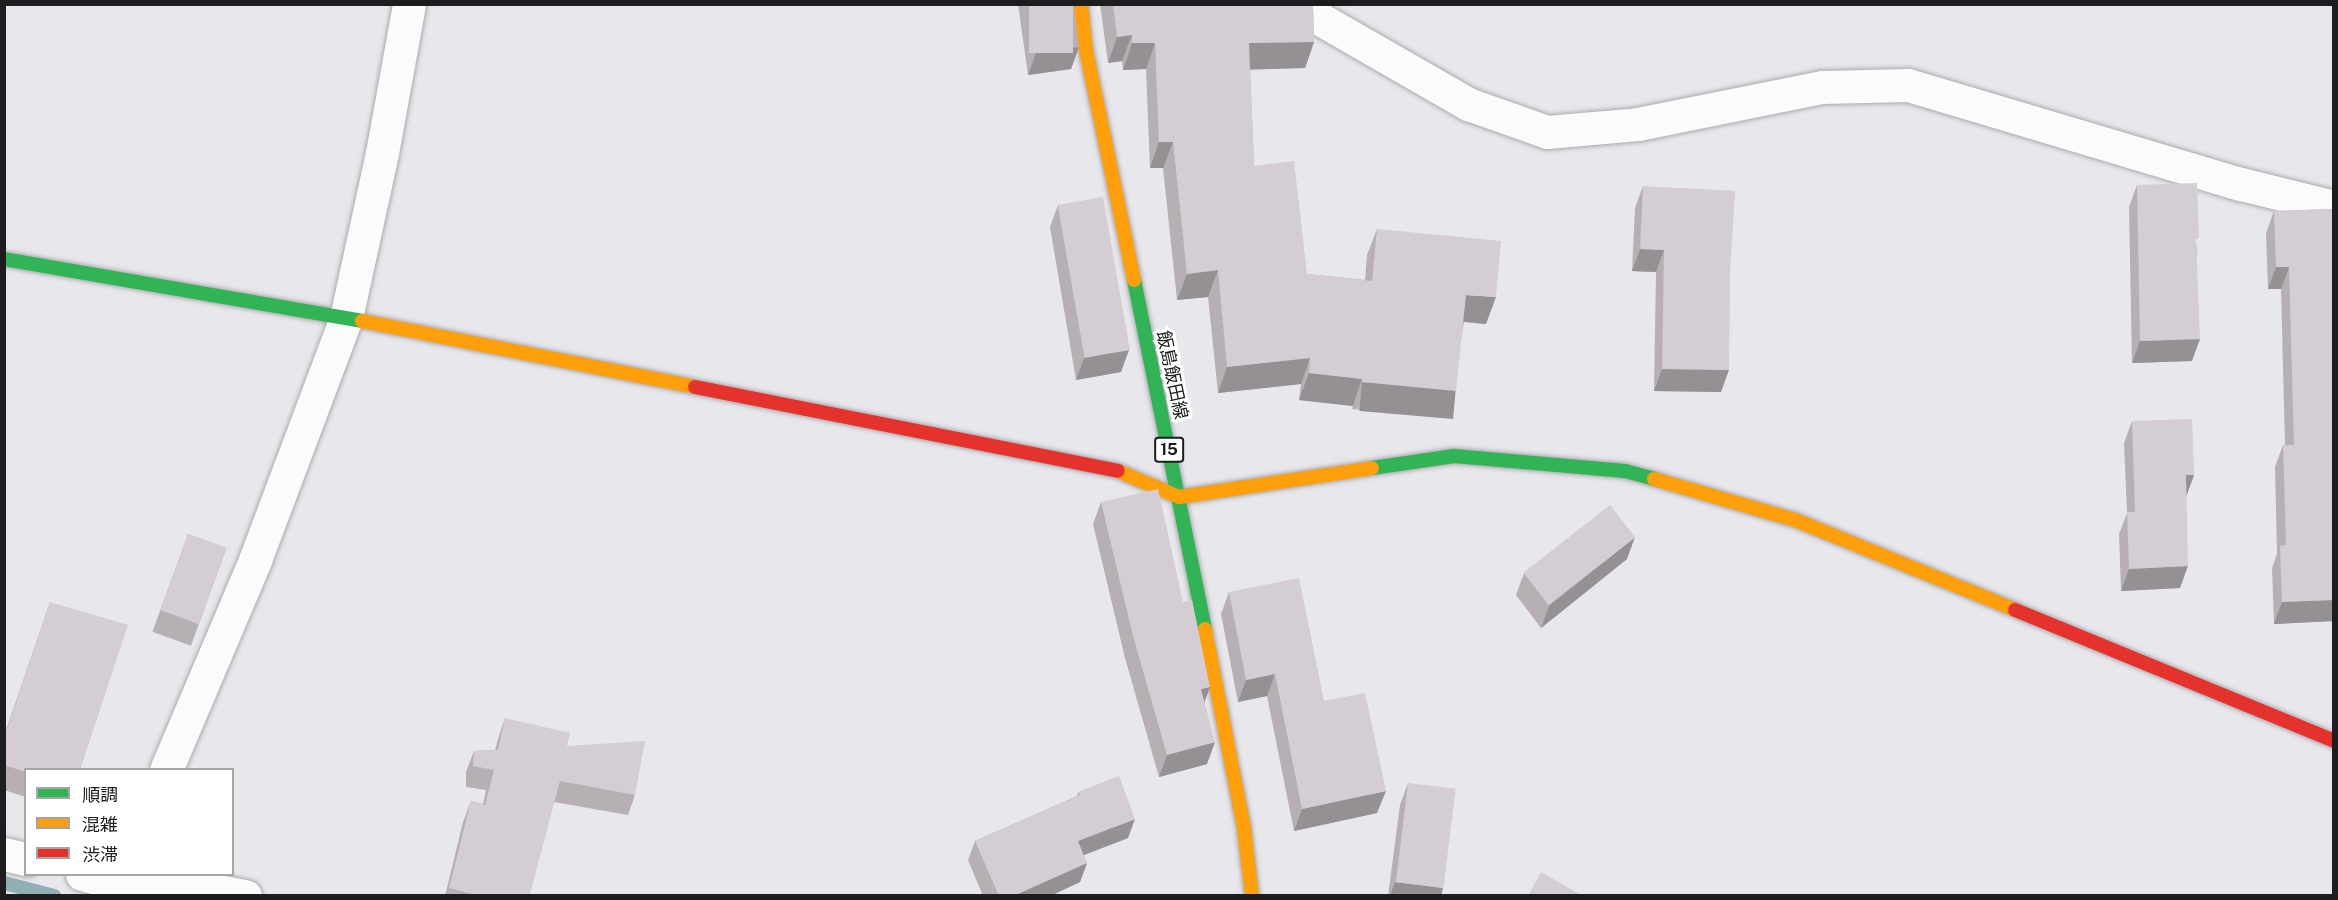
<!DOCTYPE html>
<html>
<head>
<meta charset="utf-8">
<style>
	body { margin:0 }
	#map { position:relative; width:2338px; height:900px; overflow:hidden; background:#e7e7ec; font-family:"Public Sans","Noto Sans JP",sans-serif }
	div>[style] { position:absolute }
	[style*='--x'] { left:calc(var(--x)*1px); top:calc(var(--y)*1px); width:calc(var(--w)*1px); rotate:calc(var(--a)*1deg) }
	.stream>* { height:14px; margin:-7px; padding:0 7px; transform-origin:7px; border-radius:7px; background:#91b0b3 }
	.roads { filter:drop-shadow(0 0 2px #ababae) drop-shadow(0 0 2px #ababae) }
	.street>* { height:33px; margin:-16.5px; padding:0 16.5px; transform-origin:16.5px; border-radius:16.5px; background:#fbfbfc }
	.fast>* { height:14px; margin:-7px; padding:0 7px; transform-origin:7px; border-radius:7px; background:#30b455 }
	.slow>* { height:14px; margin:-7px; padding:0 7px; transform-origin:7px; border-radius:7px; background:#ff9f0a }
	.jam>* { height:14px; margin:-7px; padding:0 7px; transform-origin:7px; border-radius:7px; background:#e5322d }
	.wall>* { inset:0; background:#b6b0b5; transform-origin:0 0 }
	.shaded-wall>* { inset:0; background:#949094; transform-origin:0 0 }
	.building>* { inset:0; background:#d4cdd3; transform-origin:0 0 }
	span { translate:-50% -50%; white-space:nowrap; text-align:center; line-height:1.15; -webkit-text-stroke:6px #fff; paint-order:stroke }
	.shield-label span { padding:2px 4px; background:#fff; border:2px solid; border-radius:4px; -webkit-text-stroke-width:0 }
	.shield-label { font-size:16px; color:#1d1d20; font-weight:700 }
	.street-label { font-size:18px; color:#1d1d20 }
	.frame { position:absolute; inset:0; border:6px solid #1d1d20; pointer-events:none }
	.legend { position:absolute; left:24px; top:768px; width:210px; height:108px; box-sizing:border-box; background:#fff; border:2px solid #a5a5a6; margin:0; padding:8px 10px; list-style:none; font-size:18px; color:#1d1d20 }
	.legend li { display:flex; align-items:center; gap:12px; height:30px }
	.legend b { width:30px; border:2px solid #a5a5a6 }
</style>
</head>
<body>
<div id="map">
	<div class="stream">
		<i style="--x:4;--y:883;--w:52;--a:14.6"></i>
	</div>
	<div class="roads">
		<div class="street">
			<i style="--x:1294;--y:4;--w:201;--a:29.9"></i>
			<i style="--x:1468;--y:104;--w:84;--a:19.5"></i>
			<i style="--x:1547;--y:132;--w:91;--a:-5"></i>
			<i style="--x:1638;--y:124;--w:188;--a:-11.4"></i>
			<i style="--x:1822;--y:87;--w:86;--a:-1.3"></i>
			<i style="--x:1908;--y:85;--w:347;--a:16.6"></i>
			<i style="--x:2241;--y:184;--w:96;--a:13.9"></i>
			<i style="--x:166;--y:770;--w:228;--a:-67"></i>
			<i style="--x:255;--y:560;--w:259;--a:-69.4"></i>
			<i style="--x:346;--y:318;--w:169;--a:-77.7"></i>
			<i style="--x:382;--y:153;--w:151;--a:-79.7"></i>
			<i style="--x:4;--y:854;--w:23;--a:13"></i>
			<i style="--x:82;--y:874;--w:36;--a:16"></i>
			<i style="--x:117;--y:884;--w:30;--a:-14"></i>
			<i style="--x:146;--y:877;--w:101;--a:10.9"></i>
		</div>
		<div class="fast">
			<i style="--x:4;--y:259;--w:363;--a:9.8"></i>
			<i style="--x:1134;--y:280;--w:356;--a:78.5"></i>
			<i style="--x:1372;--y:468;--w:83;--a:-8.3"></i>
			<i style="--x:1454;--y:456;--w:172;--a:5"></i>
			<i style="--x:1625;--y:471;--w:30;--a:15"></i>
		</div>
		<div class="slow">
			<i style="--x:1081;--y:4;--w:46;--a:83.8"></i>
			<i style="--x:1086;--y:50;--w:235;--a:78.2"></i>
			<i style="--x:362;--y:321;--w:339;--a:11.2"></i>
			<i style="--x:1118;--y:471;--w:66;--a:23.1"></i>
			<i style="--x:1179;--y:497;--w:195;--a:-8.5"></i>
			<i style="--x:1654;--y:479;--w:147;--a:16.2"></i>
			<i style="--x:1795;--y:520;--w:238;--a:22.2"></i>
			<i style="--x:1205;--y:629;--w:203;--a:78.9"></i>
			<i style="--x:1244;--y:828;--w:68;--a:83.3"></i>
		</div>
		<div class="jam">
			<i style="--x:695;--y:387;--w:431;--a:11.2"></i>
			<i style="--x:2015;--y:610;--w:345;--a:22.3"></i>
		</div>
	</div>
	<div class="wall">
		<i style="clip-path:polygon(1018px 4px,1073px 4px,1079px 47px,1071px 69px,1028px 75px)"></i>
		<i style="clip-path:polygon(1100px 4px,1313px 5px,1314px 42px,1305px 68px,1250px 69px,1254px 166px,1307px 274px,1365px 280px,1367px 255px,1377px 229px,1486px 324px,1464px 322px,1447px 418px,1352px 409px,1353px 406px,1299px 400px,1301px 384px,1218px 393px,1208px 297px,1177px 300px,1163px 168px,1150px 168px,1146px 69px,1123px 70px,1122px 61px,1108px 63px)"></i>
		<i style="clip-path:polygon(2137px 185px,2197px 247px,2192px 361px,2132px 363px,2129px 207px)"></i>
		<i style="clip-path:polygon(1643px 186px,1721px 392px,1654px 391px,1656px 272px,1632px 271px,1635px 208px)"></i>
		<i style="clip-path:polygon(1058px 205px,1121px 372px,1076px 380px,1050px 227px)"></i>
		<i style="clip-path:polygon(2334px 209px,2334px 621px,2274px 624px,2272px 568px,2277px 554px,2275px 467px,2283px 445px,2285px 445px,2281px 289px,2268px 289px,2266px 233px,2274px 211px)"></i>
		<i style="clip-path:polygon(2132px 421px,2194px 475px,2186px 496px,2180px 588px,2121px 591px,2119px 534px,2127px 513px,2124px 443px)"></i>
		<i style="clip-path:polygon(1101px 502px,1183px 602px,1210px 687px,1204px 702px,1207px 764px,1159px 777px,1125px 658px,1093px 524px)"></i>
		<i style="left:188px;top:534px;width:41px;height:104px;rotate:20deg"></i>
		<i style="clip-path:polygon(1627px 559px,1541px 628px,1516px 595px,1524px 573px)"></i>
		<i style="clip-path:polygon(1229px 592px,1324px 701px,1377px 813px,1294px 831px,1267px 696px,1238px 702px,1221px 614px)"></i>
		<i style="clip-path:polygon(50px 602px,26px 770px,26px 797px,4px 790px,4px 736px)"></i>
		<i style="clip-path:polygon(505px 718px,567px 746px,635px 795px,628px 815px,554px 802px,529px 896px,445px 896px,463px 822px,471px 801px,483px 804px,486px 790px,466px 787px,466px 772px,474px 751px,495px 750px,498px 739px)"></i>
		<i style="clip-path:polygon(1408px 783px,1441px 896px,1388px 896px,1400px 805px)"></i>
		<i style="clip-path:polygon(1078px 792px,1128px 838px,1084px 855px,1087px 863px,1080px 882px,1050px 896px,983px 896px,968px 860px,975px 841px,1077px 796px)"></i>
	</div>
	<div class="shaded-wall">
		<i style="clip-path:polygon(1132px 35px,1122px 61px,1108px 63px,1117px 37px)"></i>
		<i style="clip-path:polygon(1314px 42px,1305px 68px,1240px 70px,1249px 43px)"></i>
		<i style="clip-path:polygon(1132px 43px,1155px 43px,1146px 69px,1123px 70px)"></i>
		<i style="clip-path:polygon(1079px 47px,1071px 69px,1028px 75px,1036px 53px)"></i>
		<i style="clip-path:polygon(1159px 142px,1173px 142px,1163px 168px,1150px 168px)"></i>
		<i style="clip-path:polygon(1640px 249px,1664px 250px,1656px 272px,1632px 271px)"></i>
		<i style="clip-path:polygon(2276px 267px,2289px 267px,2281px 289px,2268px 289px)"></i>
		<i style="clip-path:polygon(1218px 270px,1208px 297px,1177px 300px,1187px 274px)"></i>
		<i style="clip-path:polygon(1466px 295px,1496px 297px,1486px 324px,1457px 321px)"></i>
		<i style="clip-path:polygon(2200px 339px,2192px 361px,2132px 363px,2140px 341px)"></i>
		<i style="clip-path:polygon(1129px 350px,1121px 372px,1076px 380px,1084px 358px)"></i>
		<i style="clip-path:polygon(1310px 358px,1301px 384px,1218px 393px,1227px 367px)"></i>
		<i style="clip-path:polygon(1662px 369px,1729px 370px,1721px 392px,1654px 391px)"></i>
		<i style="clip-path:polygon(1309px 373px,1362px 379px,1353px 406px,1299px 400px)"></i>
		<i style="left:1362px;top:382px;width:94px;height:29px;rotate:5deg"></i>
		<i style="clip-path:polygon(2186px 475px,2194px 475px,2186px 497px)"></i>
		<i style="clip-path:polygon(1635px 537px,1627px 559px,1541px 628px,1549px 606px)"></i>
		<i style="clip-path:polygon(2188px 566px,2180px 588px,2121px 591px,2129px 569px)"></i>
		<i style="clip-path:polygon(2334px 600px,2334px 621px,2274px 624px,2282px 602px)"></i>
		<i style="clip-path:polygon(1275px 674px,1267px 696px,1238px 702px,1246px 680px)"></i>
		<i style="clip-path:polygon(1210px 687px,1202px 709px,1201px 689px)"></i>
		<i style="clip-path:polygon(1215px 742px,1207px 764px,1159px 777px,1167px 755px)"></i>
		<i style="clip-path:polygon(1386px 791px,1377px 813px,1294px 831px,1302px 809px)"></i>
		<i style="clip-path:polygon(1135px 819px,1128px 838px,1071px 860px,1078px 841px)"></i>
		<i style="clip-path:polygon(1087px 863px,1080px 882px,1050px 896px,1013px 896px)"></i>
		<i style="clip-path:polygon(1395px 882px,1443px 888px,1441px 896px,1390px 896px)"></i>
	</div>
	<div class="building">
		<i style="left:1029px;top:4px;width:44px;height:49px"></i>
		<i style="clip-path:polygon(1113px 4px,1313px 5px,1314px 42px,1249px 43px,1254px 166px,1294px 161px,1307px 274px,1372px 281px,1377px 229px,1501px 241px,1496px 297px,1466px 295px,1456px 391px,1362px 382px,1362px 379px,1309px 373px,1310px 358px,1227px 367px,1218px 270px,1187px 274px,1173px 142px,1159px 142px,1155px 43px,1132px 43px,1132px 35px,1117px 37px)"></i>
		<i style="clip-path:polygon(2197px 183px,2199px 239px,2196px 239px,2200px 339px,2140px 341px,2137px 185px)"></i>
		<i style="clip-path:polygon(1643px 186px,1735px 191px,1730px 272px,1729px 370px,1662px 369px,1664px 250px,1640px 249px)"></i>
		<i style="left:1103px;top:197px;width:155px;height:46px;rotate:80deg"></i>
		<i style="clip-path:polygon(2334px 209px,2334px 600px,2282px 602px,2280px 546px,2286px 545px,2283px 445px,2294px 445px,2289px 267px,2276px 267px,2274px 211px)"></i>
		<i style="clip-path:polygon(2192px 419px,2194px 475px,2186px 475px,2188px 566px,2129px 569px,2127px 512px,2135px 512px,2132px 421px)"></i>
		<i style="clip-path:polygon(1158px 489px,1183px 602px,1192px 600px,1210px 687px,1201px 689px,1215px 742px,1167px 755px,1133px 636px,1101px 502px)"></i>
		<i style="left:1610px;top:505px;width:41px;height:110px;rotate:52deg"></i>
		<i style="left:188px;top:534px;width:41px;height:81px;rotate:20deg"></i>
		<i style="clip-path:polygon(1299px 578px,1324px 701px,1365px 693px,1386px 791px,1302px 809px,1275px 674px,1246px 680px,1229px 592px)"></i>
		<i style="clip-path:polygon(50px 602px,128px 625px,80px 770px,26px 770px,26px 772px,4px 765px,4px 738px)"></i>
		<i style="clip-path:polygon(505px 718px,570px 733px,567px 746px,645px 741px,635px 795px,560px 781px,529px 896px,480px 896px,449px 888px,471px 801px,485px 805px,494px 770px,473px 766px,474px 751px,498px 750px)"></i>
		<i style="clip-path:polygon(1119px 776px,1135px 819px,1078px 841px,1087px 863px,1013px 896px,999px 896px,975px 841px,1080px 795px,1078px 792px)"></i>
		<i style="left:1408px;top:783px;width:48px;height:100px;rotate:7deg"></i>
		<i style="clip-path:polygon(1541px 872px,1583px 896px,1528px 896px)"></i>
	</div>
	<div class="shield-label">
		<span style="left:1169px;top:450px">15</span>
	</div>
	<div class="street-label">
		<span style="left:1172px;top:375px;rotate:78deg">飯島飯田線</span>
	</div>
	<div class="frame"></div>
	<ul class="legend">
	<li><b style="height:8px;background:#30b455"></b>順調</li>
	<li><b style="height:8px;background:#ff9f0a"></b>混雑</li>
	<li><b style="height:8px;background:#e5322d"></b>渋滞</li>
	</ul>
</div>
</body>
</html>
